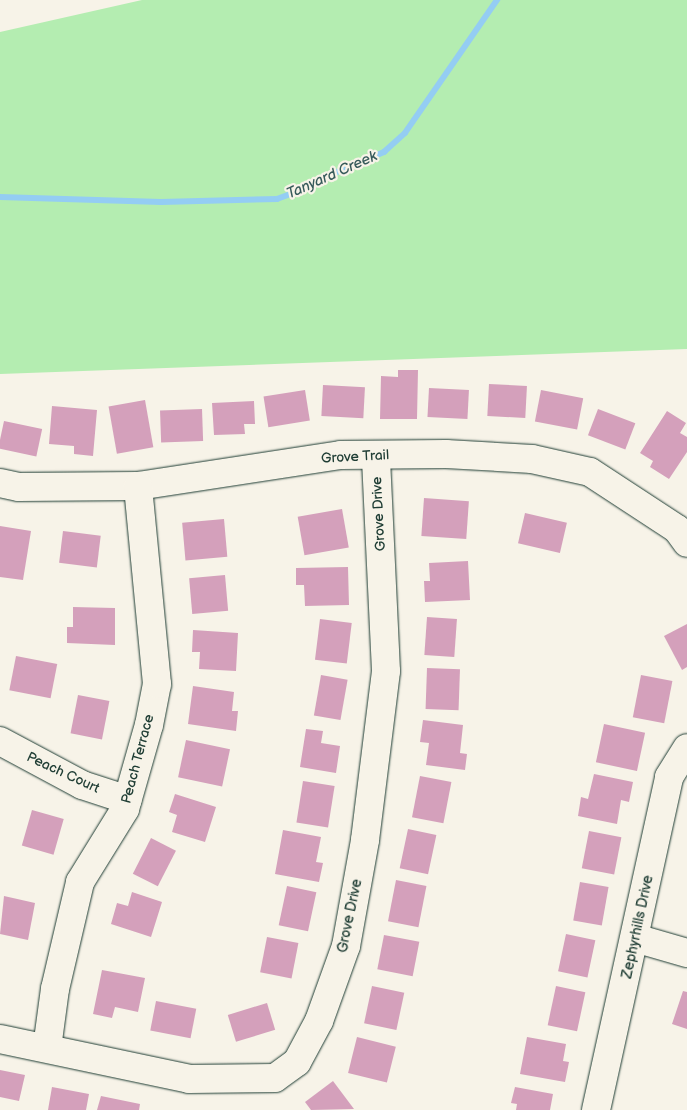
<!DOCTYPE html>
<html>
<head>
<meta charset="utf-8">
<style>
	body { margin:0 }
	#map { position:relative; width:687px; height:1110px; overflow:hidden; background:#f7f3e8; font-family:"Balsamiq Sans",sans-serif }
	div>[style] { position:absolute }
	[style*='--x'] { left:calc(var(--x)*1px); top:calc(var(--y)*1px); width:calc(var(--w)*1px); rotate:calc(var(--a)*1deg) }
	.green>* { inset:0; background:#b4edb1 }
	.stream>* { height:5.5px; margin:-2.75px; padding:0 2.75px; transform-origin:2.75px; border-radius:2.75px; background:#94cdf3 }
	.building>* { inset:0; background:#d4a0bb; transform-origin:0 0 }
	.roads { filter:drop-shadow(0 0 1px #1f3d34) drop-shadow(0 0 1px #1f3d34) }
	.minor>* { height:28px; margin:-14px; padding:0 14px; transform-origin:14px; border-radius:14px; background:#f7f3e8 }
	span { translate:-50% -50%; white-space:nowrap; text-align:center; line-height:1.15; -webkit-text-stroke:4.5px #f7f3e8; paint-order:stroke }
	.street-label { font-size:14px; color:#1f3d34 }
	.water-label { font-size:15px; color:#365a5a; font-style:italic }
</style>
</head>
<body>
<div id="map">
	<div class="green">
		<i style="clip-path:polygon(142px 0,687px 0,687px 349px,0 374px,0 32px)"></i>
	</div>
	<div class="stream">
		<i style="--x:0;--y:197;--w:161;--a:1.8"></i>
		<i style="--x:161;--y:202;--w:116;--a:-1.5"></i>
		<i style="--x:277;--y:199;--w:30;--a:-20"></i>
		<i style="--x:305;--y:189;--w:29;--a:-29"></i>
		<i style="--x:330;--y:175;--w:59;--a:-23.1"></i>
		<i style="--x:384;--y:152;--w:28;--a:-42"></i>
		<i style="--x:405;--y:133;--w:162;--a:-55.3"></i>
	</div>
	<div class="building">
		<i style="clip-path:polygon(398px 370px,418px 370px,417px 419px,380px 419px,381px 376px,398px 377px)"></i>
		<i style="left:489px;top:384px;width:38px;height:32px;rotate:3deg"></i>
		<i style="left:323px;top:385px;width:42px;height:31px;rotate:3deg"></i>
		<i style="left:429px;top:388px;width:40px;height:29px;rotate:3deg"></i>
		<i style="left:305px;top:390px;width:31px;height:42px;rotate:81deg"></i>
		<i style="left:541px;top:390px;width:43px;height:32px;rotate:11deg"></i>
		<i style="left:145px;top:400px;width:48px;height:37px;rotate:80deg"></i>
		<i style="clip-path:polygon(254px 401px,255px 424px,244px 424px,245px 434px,214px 435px,212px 403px)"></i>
		<i style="clip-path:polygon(52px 406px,97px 410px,93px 456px,74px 454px,74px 446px,49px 444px)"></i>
		<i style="left:202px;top:409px;width:32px;height:42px;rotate:88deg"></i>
		<i style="left:598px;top:409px;width:40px;height:28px;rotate:21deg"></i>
		<i style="clip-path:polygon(667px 411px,686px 423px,680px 433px,687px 437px,687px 452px,669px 479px,650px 467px,653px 461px,640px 453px)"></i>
		<i style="left:4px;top:421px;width:39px;height:28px;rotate:12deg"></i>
		<i style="left:424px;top:498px;width:45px;height:38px;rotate:4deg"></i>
		<i style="left:342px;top:509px;width:39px;height:45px;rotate:80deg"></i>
		<i style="left:525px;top:513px;width:43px;height:31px;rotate:13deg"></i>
		<i style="left:224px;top:519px;width:38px;height:42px;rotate:85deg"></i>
		<i style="clip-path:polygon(0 526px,31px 531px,23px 580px,0 577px)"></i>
		<i style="left:63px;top:531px;width:38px;height:32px;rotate:7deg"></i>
		<i style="clip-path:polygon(468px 561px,470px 600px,425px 602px,424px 581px,430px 581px,429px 563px)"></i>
		<i style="clip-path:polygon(348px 567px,349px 605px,305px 606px,304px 585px,296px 585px,296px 568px)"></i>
		<i style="left:225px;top:575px;width:36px;height:36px;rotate:85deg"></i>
		<i style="clip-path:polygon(73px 607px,115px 608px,115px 645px,67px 643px,67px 627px,73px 627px)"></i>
		<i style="left:427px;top:617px;width:30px;height:38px;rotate:4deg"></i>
		<i style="left:320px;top:619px;width:32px;height:41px;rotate:7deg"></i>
		<i style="clip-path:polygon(687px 624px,687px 667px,682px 670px,664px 636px)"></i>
		<i style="clip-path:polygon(193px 630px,238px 633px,236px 671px,199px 669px,200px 652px,192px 652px)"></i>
		<i style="left:16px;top:656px;width:42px;height:35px;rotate:11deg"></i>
		<i style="left:427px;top:668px;width:33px;height:41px;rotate:2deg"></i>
		<i style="left:321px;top:675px;width:27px;height:41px;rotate:10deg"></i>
		<i style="left:641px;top:675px;width:32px;height:43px;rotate:11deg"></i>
		<i style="clip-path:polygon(193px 686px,234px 692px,232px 711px,238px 711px,236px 731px,188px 724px)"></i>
		<i style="left:78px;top:695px;width:32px;height:39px;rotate:11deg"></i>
		<i style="clip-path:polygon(423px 720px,463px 725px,460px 753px,467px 754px,465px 770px,426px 765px,429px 743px,420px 742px)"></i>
		<i style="left:604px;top:724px;width:42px;height:39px;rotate:12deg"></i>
		<i style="clip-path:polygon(306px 729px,323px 731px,321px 743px,340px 746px,336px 773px,300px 767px)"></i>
		<i style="left:186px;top:740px;width:45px;height:38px;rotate:12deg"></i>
		<i style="clip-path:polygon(594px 774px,633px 782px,629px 802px,621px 800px,617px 824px,578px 816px,581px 797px,588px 799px)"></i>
		<i style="left:420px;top:776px;width:32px;height:42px;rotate:11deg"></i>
		<i style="left:303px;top:781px;width:32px;height:42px;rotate:9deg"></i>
		<i style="clip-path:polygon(175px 794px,216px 807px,205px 842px,172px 832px,177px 815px,169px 812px)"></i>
		<i style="left:32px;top:810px;width:33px;height:37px;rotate:16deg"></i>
		<i style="left:408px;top:829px;width:29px;height:40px;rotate:12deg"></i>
		<i style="clip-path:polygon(283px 830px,321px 837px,316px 862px,323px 863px,319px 882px,275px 874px)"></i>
		<i style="left:589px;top:831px;width:33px;height:38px;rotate:11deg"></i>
		<i style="left:151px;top:838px;width:28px;height:40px;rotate:27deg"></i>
		<i style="left:396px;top:880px;width:31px;height:42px;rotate:11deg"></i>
		<i style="left:580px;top:882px;width:29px;height:39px;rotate:10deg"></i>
		<i style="left:287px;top:886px;width:30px;height:40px;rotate:12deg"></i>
		<i style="clip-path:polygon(132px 892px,162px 902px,151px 937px,111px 924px,117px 903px,128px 906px)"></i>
		<i style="clip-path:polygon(4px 896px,35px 903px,28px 940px,0 934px)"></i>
		<i style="left:566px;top:934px;width:30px;height:38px;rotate:12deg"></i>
		<i style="left:384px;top:935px;width:36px;height:35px;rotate:11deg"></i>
		<i style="left:267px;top:937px;width:32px;height:36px;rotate:11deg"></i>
		<i style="clip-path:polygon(102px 970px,145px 978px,138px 1012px,115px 1007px,112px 1018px,93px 1014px)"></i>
		<i style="left:372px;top:986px;width:33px;height:38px;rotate:12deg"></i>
		<i style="left:556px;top:986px;width:30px;height:40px;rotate:12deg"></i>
		<i style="clip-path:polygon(683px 991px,687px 992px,687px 1029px,672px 1024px)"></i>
		<i style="left:156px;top:1001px;width:41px;height:30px;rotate:11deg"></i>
		<i style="left:267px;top:1003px;width:28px;height:41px;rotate:73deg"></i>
		<i style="left:357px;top:1037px;width:40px;height:37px;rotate:14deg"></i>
		<i style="clip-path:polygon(527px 1037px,566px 1044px,563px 1061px,569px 1062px,565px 1082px,520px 1074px)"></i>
		<i style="clip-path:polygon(0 1070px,25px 1075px,19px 1101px,0 1097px)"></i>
		<i style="clip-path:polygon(333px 1081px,354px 1109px,311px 1110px,305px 1102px)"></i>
		<i style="clip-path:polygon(52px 1087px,89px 1094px,86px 1110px,48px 1110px)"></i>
		<i style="clip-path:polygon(515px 1087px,553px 1094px,550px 1110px,516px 1110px,517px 1104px,511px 1103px)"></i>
		<i style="clip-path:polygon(101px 1096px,140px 1104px,139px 1110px,97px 1110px)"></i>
	</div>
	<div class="roads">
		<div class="minor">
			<i style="--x:0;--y:483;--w:19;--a:12"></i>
			<i style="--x:19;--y:487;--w:119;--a:-0.5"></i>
			<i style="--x:138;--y:486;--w:205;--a:-8.7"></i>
			<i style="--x:341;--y:455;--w:105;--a:-0.5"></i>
			<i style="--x:446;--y:454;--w:86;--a:3.3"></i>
			<i style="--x:532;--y:459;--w:59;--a:12.6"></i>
			<i style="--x:590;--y:472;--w:104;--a:33.2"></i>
			<i style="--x:677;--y:529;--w:17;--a:54"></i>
			<i style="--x:0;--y:741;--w:93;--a:28.2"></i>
			<i style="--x:82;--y:785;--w:48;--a:18.1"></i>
			<i style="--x:635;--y:938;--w:54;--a:16.1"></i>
			<i style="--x:0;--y:1039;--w:193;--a:11.9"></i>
			<i style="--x:189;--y:1079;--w:86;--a:-0.7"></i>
			<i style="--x:275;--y:1078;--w:27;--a:-36"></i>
			<i style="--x:297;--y:1062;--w:47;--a:-61.8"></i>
			<i style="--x:319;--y:1021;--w:80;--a:-70.2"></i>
			<i style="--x:346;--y:946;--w:108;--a:-79.8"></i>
			<i style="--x:365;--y:840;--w:170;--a:-82.9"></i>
			<i style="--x:386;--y:671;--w:215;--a:-92.7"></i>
			<i style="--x:47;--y:1048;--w:60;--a:-82.3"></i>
			<i style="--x:55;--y:989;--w:110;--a:-76.8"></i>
			<i style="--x:80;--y:882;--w:86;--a:-58.3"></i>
			<i style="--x:125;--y:809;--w:87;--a:-74.1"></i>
			<i style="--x:149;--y:725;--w:42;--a:-79"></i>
			<i style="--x:157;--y:684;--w:199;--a:-95.5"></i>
			<i style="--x:596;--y:1110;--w:341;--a:-77.6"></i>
			<i style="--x:669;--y:777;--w:34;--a:-58"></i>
		</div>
	</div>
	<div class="street-label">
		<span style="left:355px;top:457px;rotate:-3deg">Grove Trail</span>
		<span style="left:379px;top:514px;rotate:-93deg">Grove Drive</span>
		<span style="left:138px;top:759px;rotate:-75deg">Peach Terrace</span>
		<span style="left:63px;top:773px;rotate:25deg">Peach Court</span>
		<span style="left:350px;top:916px;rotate:-78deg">Grove Drive</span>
		<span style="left:638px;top:927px;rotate:-78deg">Zephyrhills Drive</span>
	</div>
	<div class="water-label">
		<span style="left:332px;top:175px;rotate:-24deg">Tanyard Creek</span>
	</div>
</div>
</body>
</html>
